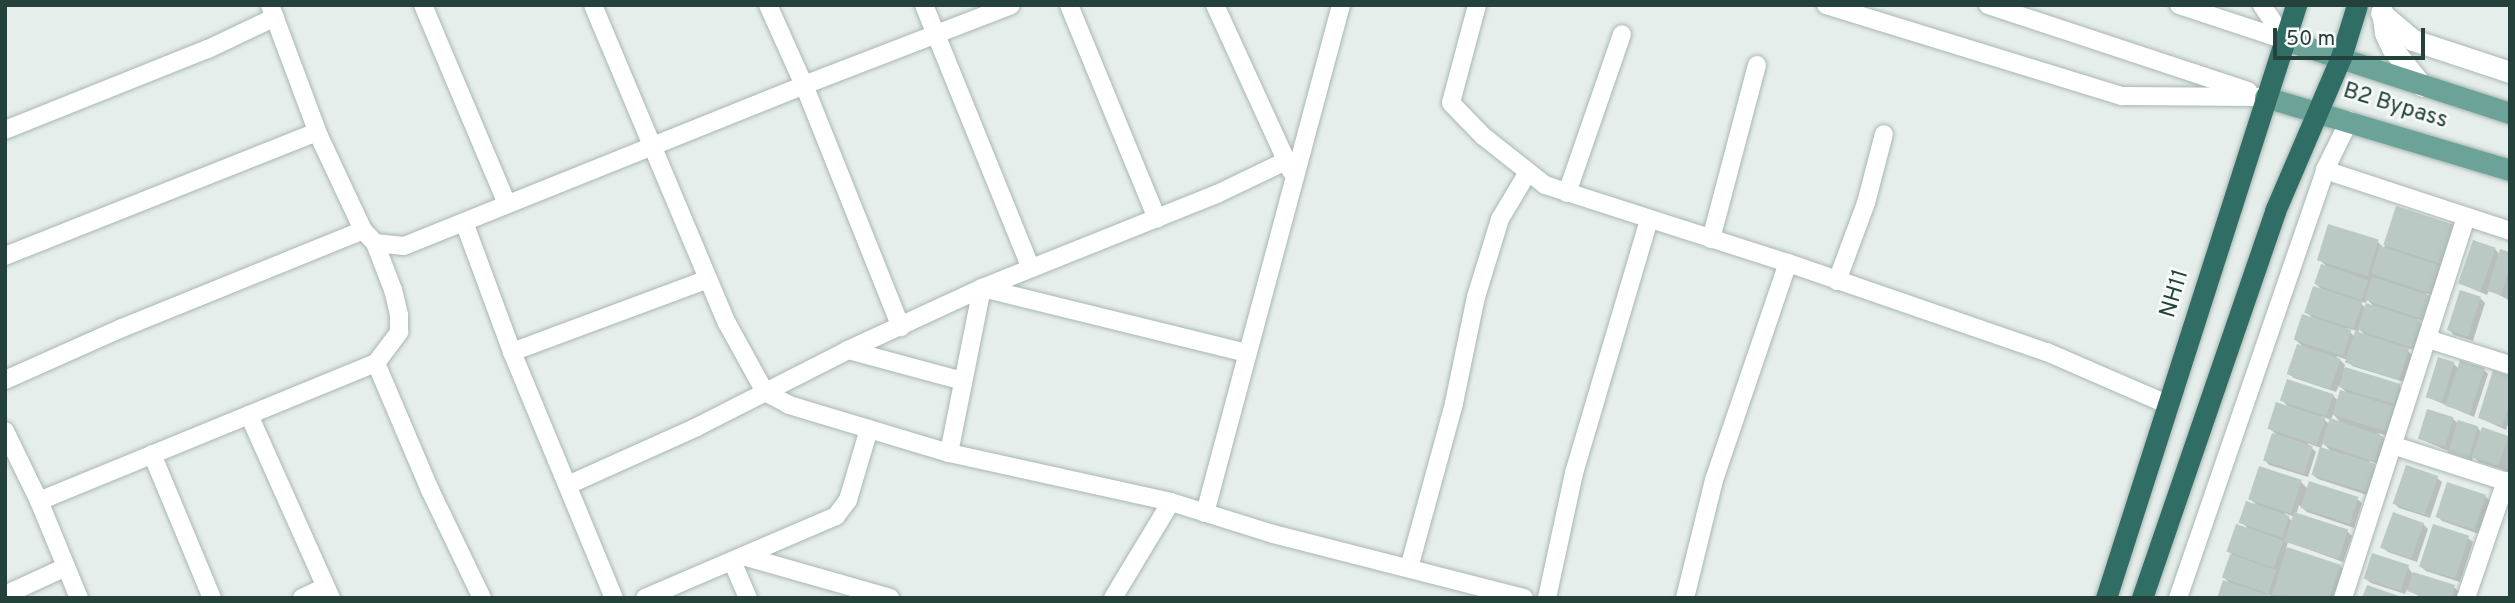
<!DOCTYPE html>
<html>
<head>
<meta charset="utf-8">
<style>
	body { margin:0 }
	#map { position:relative; width:2515px; height:603px; overflow:hidden; background:#e6eeeb; font-family:Overpass,sans-serif }
	div>[style] { position:absolute }
	[style*='--x'] { left:calc(var(--x)*1px); top:calc(var(--y)*1px); width:calc(var(--w)*1px); rotate:calc(var(--a)*1deg) }
	.shadow>* { inset:0; background:#0003 }
	.building>* { inset:0; background:#bbc9c4; transform-origin:0 0 }
	.roads { filter:drop-shadow(0 0 2px #a8b7b3) drop-shadow(0 0 2px #a8b7b3) }
	.street>* { height:18px; margin:-9px; padding:0 9px; transform-origin:9px; border-radius:9px; background:#fff }
	.secondary>* { height:21px; margin:-10.5px; padding:0 10.5px; transform-origin:10.5px; border-radius:10.5px; background:#fff }
	.primary>* { height:21px; margin:-10.5px; padding:0 10.5px; transform-origin:10.5px; border-radius:10.5px; background:#6ba398 }
	.highway>* { height:21px; margin:-10.5px; padding:0 10.5px; transform-origin:10.5px; border-radius:10.5px; background:#306d64 }
	span { translate:-50% -50%; white-space:nowrap; text-align:center; line-height:1.15; -webkit-text-stroke:5px #f7fbf9; paint-order:stroke }
	.street-label { font-size:23px; color:#24413b }
	.frame { position:absolute; inset:0; border:7px solid #24413b; pointer-events:none }
	.scale { position:absolute; left:2273px; top:28px; width:152px; height:32px; box-sizing:border-box; border:4px solid #24413b; border-top:0; padding-left:9px; font-size:21px; line-height:24px; white-space:nowrap; color:#24413b; -webkit-text-stroke:5px #f7fbf9; paint-order:stroke }
</style>
</head>
<body>
<div id="map">
	<div class="shadow">
		<i style="clip-path:polygon(evenodd,2397px 208px,2449px 270px,2439px 267px,2443px 271px,2435px 297px,2425px 293px,2434px 302px,2427px 322px,2416px 319px,2424px 327px,2417px 351px,2404px 347px,2412px 355px,2404px 382px,2352px 366px,2348px 360px,2336px 356px,2345px 365px,2344px 368px,2399px 386px,2403px 391px,2398px 408px,2390px 406px,2398px 413px,2390px 437px,2378px 433px,2387px 442px,2380px 465px,2369px 461px,2378px 471px,2370px 496px,2318px 479px,2313px 475px,2333px 453px,2323px 443px,2321px 448px,2307px 443px,2316px 452px,2308px 477px,2269px 465px,2265px 460px,2279px 437px,2269px 428px,2290px 409px,2282px 400px,2333px 395px,2338px 401px,2348px 394px,2339px 385px,2336px 392px,2294px 378px,2289px 374px,2305px 349px,2296px 340px,2315px 320px,2306px 312px,2324px 292px,2316px 284px,2329px 269px,2319px 259px,2378px 242px,2384px 248px,2397px 208px,2367px 299px,2375px 308px,2366px 308px,2358px 301px,2366px 303px,2367px 299px,2397px 208px,2346px 328px,2357px 331px,2355px 337px,2346px 328px,2397px 208px,2359px 329px,2367px 337px,2358px 334px,2359px 329px,2397px 208px,2333px 414px,2342px 424px,2330px 425px,2321px 416px,2331px 420px,2333px 414px)"></i>
		<i style="clip-path:polygon(2495px 249px,2500px 255px,2510px 254px,2510px 304px,2507px 299px,2489px 290px,2487px 295px,2461px 284px)"></i>
		<i style="clip-path:polygon(2480px 298px,2485px 303px,2473px 341px,2454px 335px,2449px 330px)"></i>
		<i style="clip-path:polygon(2453px 363px,2459px 369px,2484px 370px,2488px 374px,2474px 417px,2427px 397px)"></i>
		<i style="clip-path:polygon(2510px 377px,2510px 419px,2506px 430px,2480px 418px)"></i>
		<i style="clip-path:polygon(2453px 419px,2459px 424px,2477px 427px,2482px 433px,2510px 439px,2510px 477px,2504px 470px,2479px 462px,2473px 456px,2472px 461px,2420px 439px)"></i>
		<i style="clip-path:polygon(2437px 478px,2442px 482px,2430px 518px,2399px 508px,2395px 504px)"></i>
		<i style="clip-path:polygon(evenodd,2301px 482px,2308px 489px,2357px 499px,2362px 503px,2354px 528px,2307px 512px,2299px 505px,2296px 515px,2347px 531px,2352px 536px,2343px 562px,2288px 542px,2286px 549px,2340px 566px,2345px 571px,2335px 598px,2277px 598px,2266px 594px,2269px 598px,2231px 585px,2224px 577px,2236px 558px,2229px 552px,2250px 531px,2242px 522px,2259px 507px,2250px 499px,2301px 482px,2284px 513px,2295px 517px,2293px 522px,2284px 513px)"></i>
		<i style="clip-path:polygon(2485px 496px,2490px 501px,2479px 534px,2442px 521px,2438px 517px)"></i>
		<i style="clip-path:polygon(2423px 524px,2428px 529px,2417px 562px,2388px 552px,2383px 548px)"></i>
		<i style="clip-path:polygon(2468px 538px,2473px 542px,2460px 582px,2426px 571px,2421px 567px)"></i>
		<i style="clip-path:polygon(2408px 567px,2412px 573px,2454px 587px,2458px 591px,2456px 598px,2422px 598px,2407px 589px,2405px 594px,2371px 583px,2366px 579px)"></i>
	</div>
	<div class="building">
		<i style="left:2396px;top:206px;width:62px;height:41px;rotate:18deg"></i>
		<i style="left:2328px;top:224px;width:53px;height:38px;rotate:17deg"></i>
		<i style="left:2473px;top:240px;width:24px;height:46px;rotate:19deg"></i>
		<i style="left:2380px;top:246px;width:62px;height:29px;rotate:18deg"></i>
		<i style="clip-path:polygon(2500px 249px,2510px 252px,2510px 265px,2501px 295px,2487px 291px)"></i>
		<i style="left:2321px;top:264px;width:50px;height:21px;rotate:19deg"></i>
		<i style="left:2372px;top:277px;width:61px;height:24px;rotate:18deg"></i>
		<i style="left:2313px;top:286px;width:52px;height:28px;rotate:18deg"></i>
		<i style="left:2460px;top:290px;width:22px;height:42px;rotate:18deg"></i>
		<i style="left:2366px;top:303px;width:58px;height:28px;rotate:18deg"></i>
		<i style="left:2302px;top:314px;width:52px;height:27px;rotate:18deg"></i>
		<i style="left:2355px;top:331px;width:57px;height:33px;rotate:18deg"></i>
		<i style="left:2297px;top:344px;width:46px;height:32px;rotate:19deg"></i>
		<i style="left:2438px;top:357px;width:17px;height:42px;rotate:17deg"></i>
		<i style="left:2460px;top:360px;width:26px;height:48px;rotate:18deg"></i>
		<i style="left:2345px;top:367px;width:58px;height:21px;rotate:17deg"></i>
		<i style="clip-path:polygon(2493px 370px,2510px 376px,2510px 402px,2502px 426px,2478px 418px)"></i>
		<i style="left:2287px;top:379px;width:49px;height:23px;rotate:18deg"></i>
		<i style="left:2340px;top:390px;width:57px;height:26px;rotate:17deg"></i>
		<i style="left:2276px;top:402px;width:52px;height:28px;rotate:18deg"></i>
		<i style="left:2427px;top:409px;width:28px;height:31px;rotate:17deg"></i>
		<i style="left:2330px;top:418px;width:56px;height:27px;rotate:19deg"></i>
		<i style="left:2458px;top:420px;width:21px;height:34px;rotate:17deg"></i>
		<i style="left:2482px;top:427px;width:28px;height:32px;rotate:19deg"></i>
		<i style="left:2272px;top:433px;width:43px;height:29px;rotate:18deg"></i>
		<i style="left:2320px;top:447px;width:58px;height:29px;rotate:17deg"></i>
		<i style="left:2406px;top:465px;width:34px;height:41px;rotate:19deg"></i>
		<i style="left:2259px;top:466px;width:45px;height:35px;rotate:18deg"></i>
		<i style="left:2309px;top:481px;width:52px;height:28px;rotate:18deg"></i>
		<i style="left:2447px;top:482px;width:41px;height:37px;rotate:18deg"></i>
		<i style="left:2246px;top:501px;width:46px;height:23px;rotate:19deg"></i>
		<i style="left:2294px;top:512px;width:57px;height:31px;rotate:18deg"></i>
		<i style="left:2393px;top:512px;width:33px;height:38px;rotate:20deg"></i>
		<i style="left:2236px;top:524px;width:50px;height:29px;rotate:19deg"></i>
		<i style="left:2433px;top:524px;width:38px;height:45px;rotate:18deg"></i>
		<i style="clip-path:polygon(2287px 547px,2341px 565px,2329px 598px,2272px 595px)"></i>
		<i style="left:2372px;top:553px;width:39px;height:27px;rotate:18deg"></i>
		<i style="left:2230px;top:554px;width:49px;height:25px;rotate:19deg"></i>
		<i style="clip-path:polygon(2413px 572px,2455px 585px,2451px 598px,2428px 598px,2407px 591px)"></i>
		<i style="clip-path:polygon(2223px 580px,2274px 597px,2274px 598px,2217px 598px)"></i>
		<i style="clip-path:polygon(2367px 585px,2399px 596px,2398px 598px,2362px 598px)"></i>
	</div>
	<div class="roads">
		<div class="street">
			<i style="--x:423;--y:5;--w:216;--a:67.1"></i>
			<i style="--x:593;--y:5;--w:345;--a:67.2"></i>
			<i style="--x:727;--y:323;--w:79;--a:61.2"></i>
			<i style="--x:765;--y:392;--w:27;--a:28"></i>
			<i style="--x:789;--y:405;--w:167;--a:16.7"></i>
			<i style="--x:949;--y:453;--w:227;--a:12.4"></i>
			<i style="--x:1171;--y:502;--w:107;--a:17.4"></i>
			<i style="--x:1273;--y:534;--w:259;--a:14.3"></i>
			<i style="--x:768;--y:5;--w:88;--a:65.8"></i>
			<i style="--x:804;--y:85;--w:261;--a:68.2"></i>
			<i style="--x:924;--y:5;--w:284;--a:67.9"></i>
			<i style="--x:1069;--y:5;--w:231;--a:67.6"></i>
			<i style="--x:1215;--y:5;--w:183;--a:65.4"></i>
			<i style="--x:1477;--y:5;--w:101;--a:104.9"></i>
			<i style="--x:1451;--y:103;--w:46;--a:45.9"></i>
			<i style="--x:1483;--y:136;--w:79;--a:38.3"></i>
			<i style="--x:1545;--y:185;--w:255;--a:17.8"></i>
			<i style="--x:1788;--y:263;--w:274;--a:19"></i>
			<i style="--x:2047;--y:352;--w:133;--a:23.5"></i>
			<i style="--x:1826;--y:5;--w:310;--a:17.1"></i>
			<i style="--x:2122;--y:96;--w:143;--a:0.4"></i>
			<i style="--x:1988;--y:5;--w:274;--a:18.3"></i>
			<i style="--x:2179;--y:5;--w:112;--a:18.3"></i>
			<i style="--x:2262;--y:5;--w:42;--a:56.7"></i>
			<i style="--x:5;--y:130;--w:219;--a:-21.8"></i>
			<i style="--x:208;--y:49;--w:74;--a:-25.5"></i>
			<i style="--x:2325;--y:170;--w:195;--a:18.2"></i>
			<i style="--x:1567;--y:193;--w:168;--a:-70.9"></i>
			<i style="--x:464;--y:222;--w:139;--a:69.7"></i>
			<i style="--x:512;--y:352;--w:266;--a:67.5"></i>
			<i style="--x:1711;--y:239;--w:180;--a:-75.2"></i>
			<i style="--x:375;--y:243;--w:29;--a:6"></i>
			<i style="--x:404;--y:246;--w:426;--a:-21.9"></i>
			<i style="--x:799;--y:87;--w:227;--a:-21.1"></i>
			<i style="--x:5;--y:256;--w:336;--a:-21.7"></i>
			<i style="--x:1837;--y:281;--w:83;--a:-69.6"></i>
			<i style="--x:1866;--y:203;--w:71;--a:-75.4"></i>
			<i style="--x:2428;--y:339;--w:86;--a:17.6"></i>
			<i style="--x:848;--y:350;--w:119;--a:15.1"></i>
			<i style="--x:512;--y:352;--w:209;--a:-20.4"></i>
			<i style="--x:376;--y:363;--w:138;--a:67"></i>
			<i style="--x:430;--y:490;--w:120;--a:64.3"></i>
			<i style="--x:5;--y:380;--w:128;--a:-24"></i>
			<i style="--x:122;--y:328;--w:260;--a:-22.1"></i>
			<i style="--x:249;--y:415;--w:201;--a:65.9"></i>
			<i style="--x:5;--y:431;--w:78;--a:64.1"></i>
			<i style="--x:39;--y:501;--w:105;--a:67.6"></i>
			<i style="--x:2395;--y:446;--w:121;--a:17.8"></i>
			<i style="--x:949;--y:453;--w:168;--a:-78.7"></i>
			<i style="--x:982;--y:288;--w:273;--a:13.8"></i>
			<i style="--x:152;--y:454;--w:156;--a:67.4"></i>
			<i style="--x:568;--y:485;--w:141;--a:-24.2"></i>
			<i style="--x:697;--y:427;--w:169;--a:-27"></i>
			<i style="--x:848;--y:350;--w:148;--a:-24.8"></i>
			<i style="--x:982;--y:288;--w:253;--a:-21.8"></i>
			<i style="--x:1217;--y:194;--w:76;--a:-25.6"></i>
			<i style="--x:39;--y:501;--w:364;--a:-22.3"></i>
			<i style="--x:376;--y:363;--w:39;--a:-53"></i>
			<i style="--x:399;--y:332;--w:17;--a:-90"></i>
			<i style="--x:399;--y:315;--w:26;--a:-103"></i>
			<i style="--x:393;--y:290;--w:50;--a:-111"></i>
			<i style="--x:375;--y:243;--w:18;--a:-133"></i>
			<i style="--x:363;--y:230;--w:104;--a:-115.1"></i>
			<i style="--x:319;--y:136;--w:140;--a:-110.5"></i>
			<i style="--x:1205;--y:513;--w:526;--a:-75.01"></i>
			<i style="--x:743;--y:556;--w:153;--a:15.9"></i>
			<i style="--x:732;--y:561;--w:40;--a:66.6"></i>
			<i style="--x:1409;--y:568;--w:171;--a:-74.7"></i>
			<i style="--x:1454;--y:403;--w:108;--a:-78.3"></i>
			<i style="--x:1476;--y:297;--w:82;--a:-72.9"></i>
			<i style="--x:1500;--y:219;--w:55;--a:-59.2"></i>
			<i style="--x:5;--y:595;--w:67;--a:-24.7"></i>
			<i style="--x:302;--y:598;--w:26;--a:-25"></i>
			<i style="--x:645;--y:598;--w:208;--a:-23.2"></i>
			<i style="--x:836;--y:516;--w:20;--a:-53"></i>
			<i style="--x:848;--y:500;--w:74;--a:-73.5"></i>
			<i style="--x:1113;--y:598;--w:112;--a:-58.9"></i>
			<i style="--x:1547;--y:598;--w:128;--a:-77.8"></i>
			<i style="--x:1574;--y:473;--w:264;--a:-73.5"></i>
			<i style="--x:1685;--y:598;--w:122;--a:-76.2"></i>
			<i style="--x:1714;--y:480;--w:229;--a:-71.2"></i>
			<i style="--x:2178;--y:598;--w:453;--a:-71"></i>
			<i style="--x:2325;--y:170;--w:55;--a:-63.9"></i>
			<i style="--x:2343;--y:598;--w:400;--a:-72.1"></i>
			<i style="--x:2466;--y:598;--w:124;--a:-71.1"></i>
		</div>
		<div class="secondary">
			<i style="--x:2382;--y:11;--w:22;--a:82"></i>
			<i style="--x:2385;--y:33;--w:17;--a:65"></i>
			<i style="--x:2392;--y:48;--w:48;--a:51.7"></i>
			<i style="--x:2381;--y:13;--w:42;--a:40.2"></i>
			<i style="--x:2413;--y:40;--w:102;--a:18.3"></i>
		</div>
		<div class="primary">
			<i style="--x:2285;--y:40;--w:237;--a:18"></i>
			<i style="--x:2265;--y:97;--w:256;--a:16.6"></i>
		</div>
		<div class="highway">
			<i style="--x:2106;--y:598;--w:623;--a:-72.23"></i>
			<i style="--x:2142;--y:598;--w:409;--a:-71"></i>
			<i style="--x:2275;--y:211;--w:168;--a:-66.8"></i>
			<i style="--x:2341;--y:57;--w:54;--a:-72.9"></i>
		</div>
	</div>
	<div class="street-label">
		<span style="left:2395px;top:107px;rotate:17deg">B2 Bypass</span>
		<span style="left:2176px;top:294px;rotate:-73deg">NH11</span>
	</div>
	<div class="frame"></div>
	<div class="scale">50 m</div>
</div>
</body>
</html>
